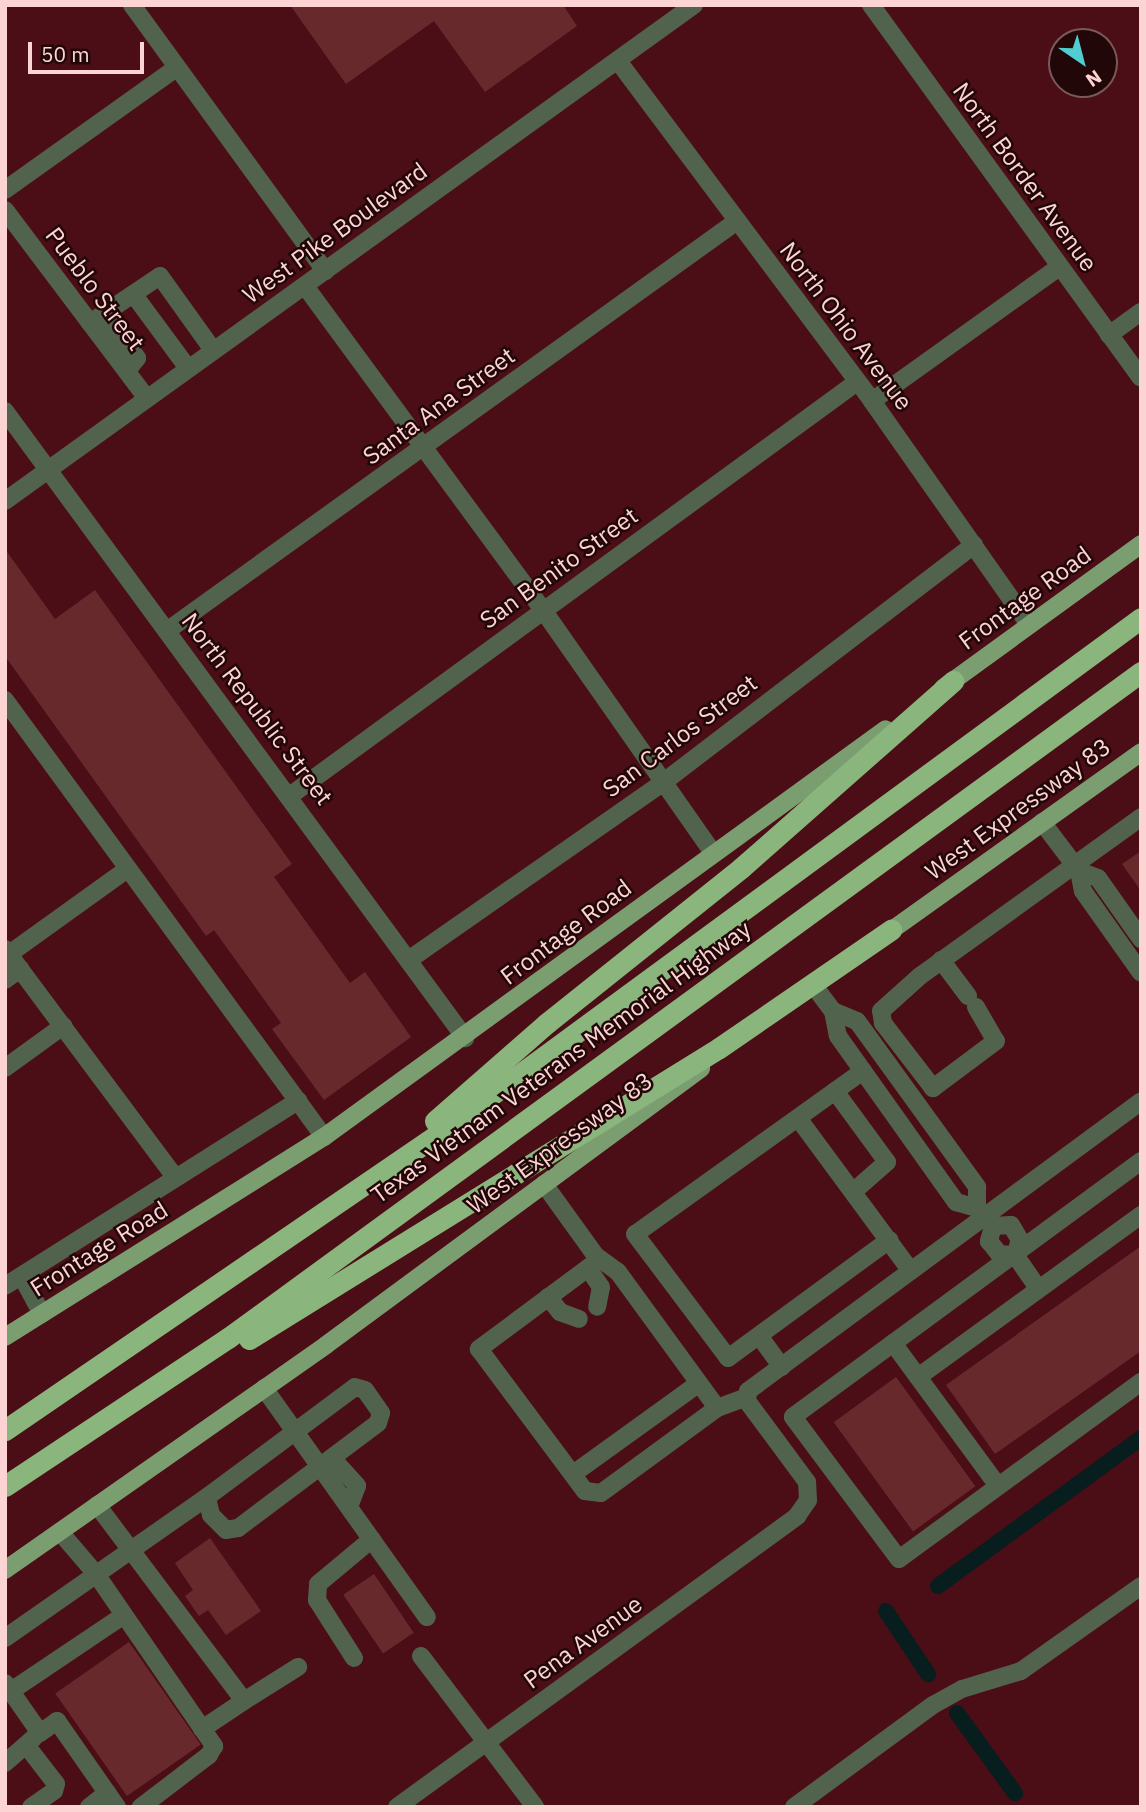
<!DOCTYPE html>
<html>
<head>
<meta charset="utf-8">
<style>
	body { margin:0 }
	#map { position:relative; width:1146px; height:1812px; overflow:hidden; background:#4c0e16; font-family:"IBM Plex Sans",sans-serif }
	div>[style] { position:absolute }
	[style*='--x'] { left:calc(var(--x)*1px); top:calc(var(--y)*1px); width:calc(var(--w)*1px); rotate:calc(var(--a)*1deg) }
	.canal>* { height:16px; margin:-8px; padding:0 8px; transform-origin:8px; border-radius:8px; background:#081d1e }
	.building>* { inset:0; background:#68292d; transform-origin:0 0 }
	.minor>* { height:18px; margin:-9px; padding:0 9px; transform-origin:9px; border-radius:9px; background:#52634d }
	.major>* { height:18px; margin:-9px; padding:0 9px; transform-origin:9px; border-radius:9px; background:#7a9e70 }
	.highway>* { height:21px; margin:-10.5px; padding:0 10.5px; transform-origin:10.5px; border-radius:10.5px; background:#8ab57d }
	span { translate:-50% -50%; white-space:nowrap; text-align:center; line-height:1.15; -webkit-text-stroke:5px #220709; paint-order:stroke }
	.street-label { font-size:24px; color:#fcd4d3 }
	.frame { position:absolute; inset:0; border:7px solid #fcd4d3; pointer-events:none }
	.north { position:absolute; left:1048px; top:28px; width:70px; height:70px; box-sizing:border-box; background:#220709; border:2px solid #79595a; border-radius:50%; rotate:145deg; font-size:19px; font-weight:700; line-height:28px; text-align:center; color:#fcd4d3 }
	.north::after { content:''; display:block; margin:auto; width:24px; height:32px; background:#51ccd1; clip-path:polygon(50% 0,100% 100%,50% 72%,0 100%) }
	.scale { position:absolute; left:28px; top:42px; width:116px; height:32px; box-sizing:border-box; border:4px solid #fcd4d3; border-top:0; padding-left:9px; font-size:21px; line-height:24px; white-space:nowrap; color:#fcd4d3; -webkit-text-stroke:5px #220709; paint-order:stroke }
</style>
</head>
<body>
<div id="map">
	<div class="canal">
		<i style="--x:938;--y:1586;--w:251;--a:-36.1"></i>
		<i style="--x:886;--y:1611;--w:76;--a:56.3"></i>
		<i style="--x:957;--y:1713;--w:99;--a:54.1"></i>
	</div>
	<div class="building">
		<i style="clip-path:polygon(290px 5px,563px 5px,577px 26px,485px 92px,434px 21px,346px 84px)"></i>
		<i style="clip-path:polygon(5px 549px,55px 619px,95px 590px,292px 864px,274px 877px,350px 983px,365px 972px,411px 1037px,324px 1100px,272px 1029px,281px 1023px,214px 930px,206px 936px,5px 656px)"></i>
		<i style="clip-path:polygon(1141px 851px,1141px 891px,1122px 864px)"></i>
		<i style="clip-path:polygon(1141px 1246px,1141px 1351px,995px 1454px,946px 1385px)"></i>
		<i style="left:896px;top:1377px;width:135px;height:77px;rotate:54deg"></i>
		<i style="clip-path:polygon(210px 1538px,261px 1611px,226px 1635px,208px 1610px,199px 1616px,185px 1596px,193px 1590px,175px 1563px)"></i>
		<i style="left:374px;top:1574px;width:71px;height:37px;rotate:56deg"></i>
		<i style="left:129px;top:1642px;width:125px;height:90px;rotate:55deg"></i>
	</div>
	<div class="minor">
		<i style="--x:132;--y:5;--w:329;--a:54"></i>
		<i style="--x:871;--y:5;--w:460;--a:54.1"></i>
		<i style="--x:618;--y:61;--w:424;--a:53.2"></i>
		<i style="--x:872;--y:401;--w:273;--a:54.9"></i>
		<i style="--x:5;--y:190;--w:210;--a:-35.5"></i>
		<i style="--x:5;--y:210;--w:234;--a:53"></i>
		<i style="--x:305;--y:286;--w:402;--a:53.7"></i>
		<i style="--x:543;--y:610;--w:297;--a:55"></i>
		<i style="--x:134;--y:295;--w:89;--a:53.6"></i>
		<i style="--x:106;--y:314;--w:54;--a:54.8"></i>
		<i style="--x:137;--y:358;--w:16;--a:128"></i>
		<i style="--x:90;--y:323;--w:84;--a:-33.9"></i>
		<i style="--x:160;--y:276;--w:91;--a:54.4"></i>
		<i style="--x:1109;--y:335;--w:39;--a:-36"></i>
		<i style="--x:872;--y:401;--w:230;--a:-35.6"></i>
		<i style="--x:5;--y:411;--w:778;--a:53.73"></i>
		<i style="--x:5;--y:501;--w:849;--a:-35.75"></i>
		<i style="--x:168;--y:630;--w:701;--a:-35.71"></i>
		<i style="--x:5;--y:700;--w:541;--a:53.87"></i>
		<i style="--x:291;--y:795;--w:701;--a:-36.12"></i>
		<i style="--x:1042;--y:822;--w:61;--a:52.9"></i>
		<i style="--x:1079;--y:871;--w:20;--a:79"></i>
		<i style="--x:1083;--y:891;--w:100;--a:54.7"></i>
		<i style="--x:1079;--y:871;--w:20;--a:20"></i>
		<i style="--x:1098;--y:878;--w:75;--a:54.8"></i>
		<i style="--x:5;--y:949;--w:284;--a:53.3"></i>
		<i style="--x:5;--y:957;--w:149;--a:-35.7"></i>
		<i style="--x:410;--y:959;--w:311;--a:-34.9"></i>
		<i style="--x:665;--y:781;--w:389;--a:-37.4"></i>
		<i style="--x:941;--y:960;--w:45;--a:53.1"></i>
		<i style="--x:5;--y:980;--w:19;--a:-36"></i>
		<i style="--x:814;--y:986;--w:31;--a:53"></i>
		<i style="--x:833;--y:1011;--w:25;--a:79"></i>
		<i style="--x:838;--y:1036;--w:204;--a:54.6"></i>
		<i style="--x:956;--y:1202;--w:22;--a:16"></i>
		<i style="--x:977;--y:1208;--w:24;--a:48"></i>
		<i style="--x:993;--y:1226;--w:18;--a:-3"></i>
		<i style="--x:1011;--y:1225;--w:17;--a:59"></i>
		<i style="--x:1020;--y:1240;--w:16;--a:108"></i>
		<i style="--x:976;--y:1007;--w:39;--a:60"></i>
		<i style="--x:996;--y:1041;--w:79;--a:143.3"></i>
		<i style="--x:933;--y:1088;--w:82;--a:-127.6"></i>
		<i style="--x:883;--y:1023;--w:12;--a:-99"></i>
		<i style="--x:881;--y:1011;--w:52;--a:-41.9"></i>
		<i style="--x:920;--y:976;--w:272;--a:-35.7"></i>
		<i style="--x:833;--y:1011;--w:26;--a:23"></i>
		<i style="--x:857;--y:1021;--w:205;--a:54.1"></i>
		<i style="--x:977;--y:1187;--w:21;--a:90"></i>
		<i style="--x:5;--y:1068;--w:72;--a:-35.9"></i>
		<i style="--x:863;--y:1071;--w:280;--a:144.4"></i>
		<i style="--x:635;--y:1234;--w:155;--a:53.1"></i>
		<i style="--x:728;--y:1358;--w:200;--a:-36.2"></i>
		<i style="--x:835;--y:1091;--w:88;--a:53.8"></i>
		<i style="--x:887;--y:1162;--w:45;--a:138.6"></i>
		<i style="--x:798;--y:1118;--w:190;--a:53.6"></i>
		<i style="--x:1141;--y:1161;--w:432;--a:143.7"></i>
		<i style="--x:793;--y:1417;--w:177;--a:53.3"></i>
		<i style="--x:899;--y:1559;--w:300;--a:-36.2"></i>
		<i style="--x:544;--y:1184;--w:89;--a:54.2"></i>
		<i style="--x:596;--y:1256;--w:27;--a:36"></i>
		<i style="--x:618;--y:1272;--w:168;--a:53.9"></i>
		<i style="--x:717;--y:1408;--w:32;--a:-20"></i>
		<i style="--x:993;--y:1226;--w:16;--a:105"></i>
		<i style="--x:989;--y:1241;--w:16;--a:52"></i>
		<i style="--x:999;--y:1254;--w:16;--a:4"></i>
		<i style="--x:1015;--y:1255;--w:40;--a:55.1"></i>
		<i style="--x:600;--y:1259;--w:151;--a:143.4"></i>
		<i style="--x:479;--y:1349;--w:177;--a:53.3"></i>
		<i style="--x:585;--y:1491;--w:16;--a:7"></i>
		<i style="--x:601;--y:1493;--w:144;--a:-36.2"></i>
		<i style="--x:588;--y:1268;--w:23;--a:56"></i>
		<i style="--x:601;--y:1287;--w:20;--a:101"></i>
		<i style="--x:22;--y:1277;--w:42;--a:61.6"></i>
		<i style="--x:5;--y:1286;--w:347;--a:-32.3"></i>
		<i style="--x:548;--y:1297;--w:19;--a:51"></i>
		<i style="--x:560;--y:1312;--w:20;--a:20"></i>
		<i style="--x:760;--y:1337;--w:37;--a:54"></i>
		<i style="--x:893;--y:1343;--w:177;--a:53.7"></i>
		<i style="--x:918;--y:1377;--w:276;--a:-36"></i>
		<i style="--x:355;--y:1387;--w:10;--a:17"></i>
		<i style="--x:365;--y:1390;--w:28;--a:55"></i>
		<i style="--x:381;--y:1413;--w:10;--a:107"></i>
		<i style="--x:378;--y:1423;--w:175;--a:143.1"></i>
		<i style="--x:238;--y:1528;--w:12;--a:171"></i>
		<i style="--x:226;--y:1530;--w:21;--a:-135"></i>
		<i style="--x:211;--y:1515;--w:18;--a:-103"></i>
		<i style="--x:207;--y:1497;--w:184;--a:-36.6"></i>
		<i style="--x:264;--y:1388;--w:281;--a:54.6"></i>
		<i style="--x:333;--y:1459;--w:36;--a:48"></i>
		<i style="--x:357;--y:1486;--w:22;--a:111"></i>
		<i style="--x:573;--y:1474;--w:155;--a:-35.8"></i>
		<i style="--x:97;--y:1505;--w:245;--a:53.1"></i>
		<i style="--x:244;--y:1701;--w:64;--a:-32.2"></i>
		<i style="--x:60;--y:1532;--w:55;--a:49.4"></i>
		<i style="--x:96;--y:1574;--w:209;--a:55.5"></i>
		<i style="--x:214;--y:1746;--w:10;--a:119"></i>
		<i style="--x:209;--y:1755;--w:86;--a:142.6"></i>
		<i style="--x:5;--y:1638;--w:246;--a:-34.9"></i>
		<i style="--x:421;--y:1656;--w:189;--a:52.9"></i>
		<i style="--x:354;--y:1658;--w:69;--a:-122.5"></i>
		<i style="--x:317;--y:1600;--w:16;--a:-86"></i>
		<i style="--x:318;--y:1584;--w:70;--a:-39.8"></i>
		<i style="--x:5;--y:1683;--w:61;--a:55"></i>
		<i style="--x:40;--y:1733;--w:21;--a:-35"></i>
		<i style="--x:57;--y:1721;--w:105;--a:55.1"></i>
		<i style="--x:11;--y:1691;--w:136;--a:-33.9"></i>
		<i style="--x:202;--y:1729;--w:50;--a:-33.7"></i>
		<i style="--x:26;--y:1745;--w:49;--a:52.4"></i>
		<i style="--x:56;--y:1784;--w:7;--a:106"></i>
		<i style="--x:54;--y:1791;--w:28;--a:145"></i>
		<i style="--x:5;--y:1763;--w:38;--a:-41"></i>
		<i style="--x:89;--y:1807;--w:23;--a:-38"></i>
		<i style="--x:397;--y:1807;--w:495;--a:-36"></i>
		<i style="--x:797;--y:1516;--w:19;--a:-55"></i>
		<i style="--x:808;--y:1500;--w:18;--a:-93"></i>
		<i style="--x:807;--y:1482;--w:101;--a:-126.5"></i>
		<i style="--x:747;--y:1401;--w:10;--a:-84"></i>
		<i style="--x:748;--y:1391;--w:488;--a:-36.4"></i>
		<i style="--x:794;--y:1807;--w:172;--a:-36.3"></i>
		<i style="--x:933;--y:1705;--w:33;--a:-29"></i>
		<i style="--x:962;--y:1689;--w:62;--a:-17"></i>
		<i style="--x:1021;--y:1671;--w:147;--a:-35.3"></i>
	</div>
	<div class="major">
		<i style="--x:943;--y:688;--w:245;--a:-36"></i>
		<i style="--x:882;--y:937;--w:318;--a:-35.5"></i>
		<i style="--x:5;--y:1337;--w:377;--a:-32.1"></i>
		<i style="--x:324;--y:1137;--w:694;--a:-35.98"></i>
		<i style="--x:5;--y:1570;--w:392;--a:-35"></i>
		<i style="--x:326;--y:1345;--w:466;--a:-36.4"></i>
	</div>
	<div class="highway">
		<i style="--x:435;--y:1121;--w:149;--a:-41.2"></i>
		<i style="--x:547;--y:1023;--w:248;--a:-38.6"></i>
		<i style="--x:741;--y:868;--w:283;--a:-41.4"></i>
		<i style="--x:249;--y:1339;--w:553;--a:-31.76"></i>
		<i style="--x:719;--y:1048;--w:209;--a:-34.5"></i>
		<i style="--x:5;--y:1430;--w:528;--a:-34.35"></i>
		<i style="--x:441;--y:1132;--w:868;--a:-36.29"></i>
		<i style="--x:5;--y:1486;--w:268;--a:-33.6"></i>
		<i style="--x:228;--y:1338;--w:1130;--a:-36.11"></i>
	</div>
	<div class="street-label">
		<span style="left:1025px;top:177px;rotate:54deg">North Border Avenue</span>
		<span style="left:335px;top:233px;rotate:-36deg">West Pike Boulevard</span>
		<span style="left:95px;top:289px;rotate:53deg">Pueblo Street</span>
		<span style="left:846px;top:326px;rotate:53deg">North Ohio Avenue</span>
		<span style="left:439px;top:406px;rotate:-36deg">Santa Ana Street</span>
		<span style="left:559px;top:568px;rotate:-36deg">San Benito Street</span>
		<span style="left:1025px;top:598px;rotate:-36deg">Frontage Road</span>
		<span style="left:257px;top:709px;rotate:53deg">North Republic Street</span>
		<span style="left:680px;top:736px;rotate:-37deg">San Carlos Street</span>
		<span style="left:1018px;top:809px;rotate:-36deg">West Expressway 83</span>
		<span style="left:566px;top:932px;rotate:-37deg">Frontage Road</span>
		<span style="left:561px;top:1062px;rotate:-36deg">Texas Vietnam Veterans Memorial Highway</span>
		<span style="left:560px;top:1143px;rotate:-36deg">West Expressway 83</span>
		<span style="left:99px;top:1249px;rotate:-32deg">Frontage Road</span>
		<span style="left:583px;top:1642px;rotate:-36deg">Pena Avenue</span>
	</div>
	<div class="frame"></div>
	<div class="north">N</div>
	<div class="scale">50 m</div>
</div>
</body>
</html>
